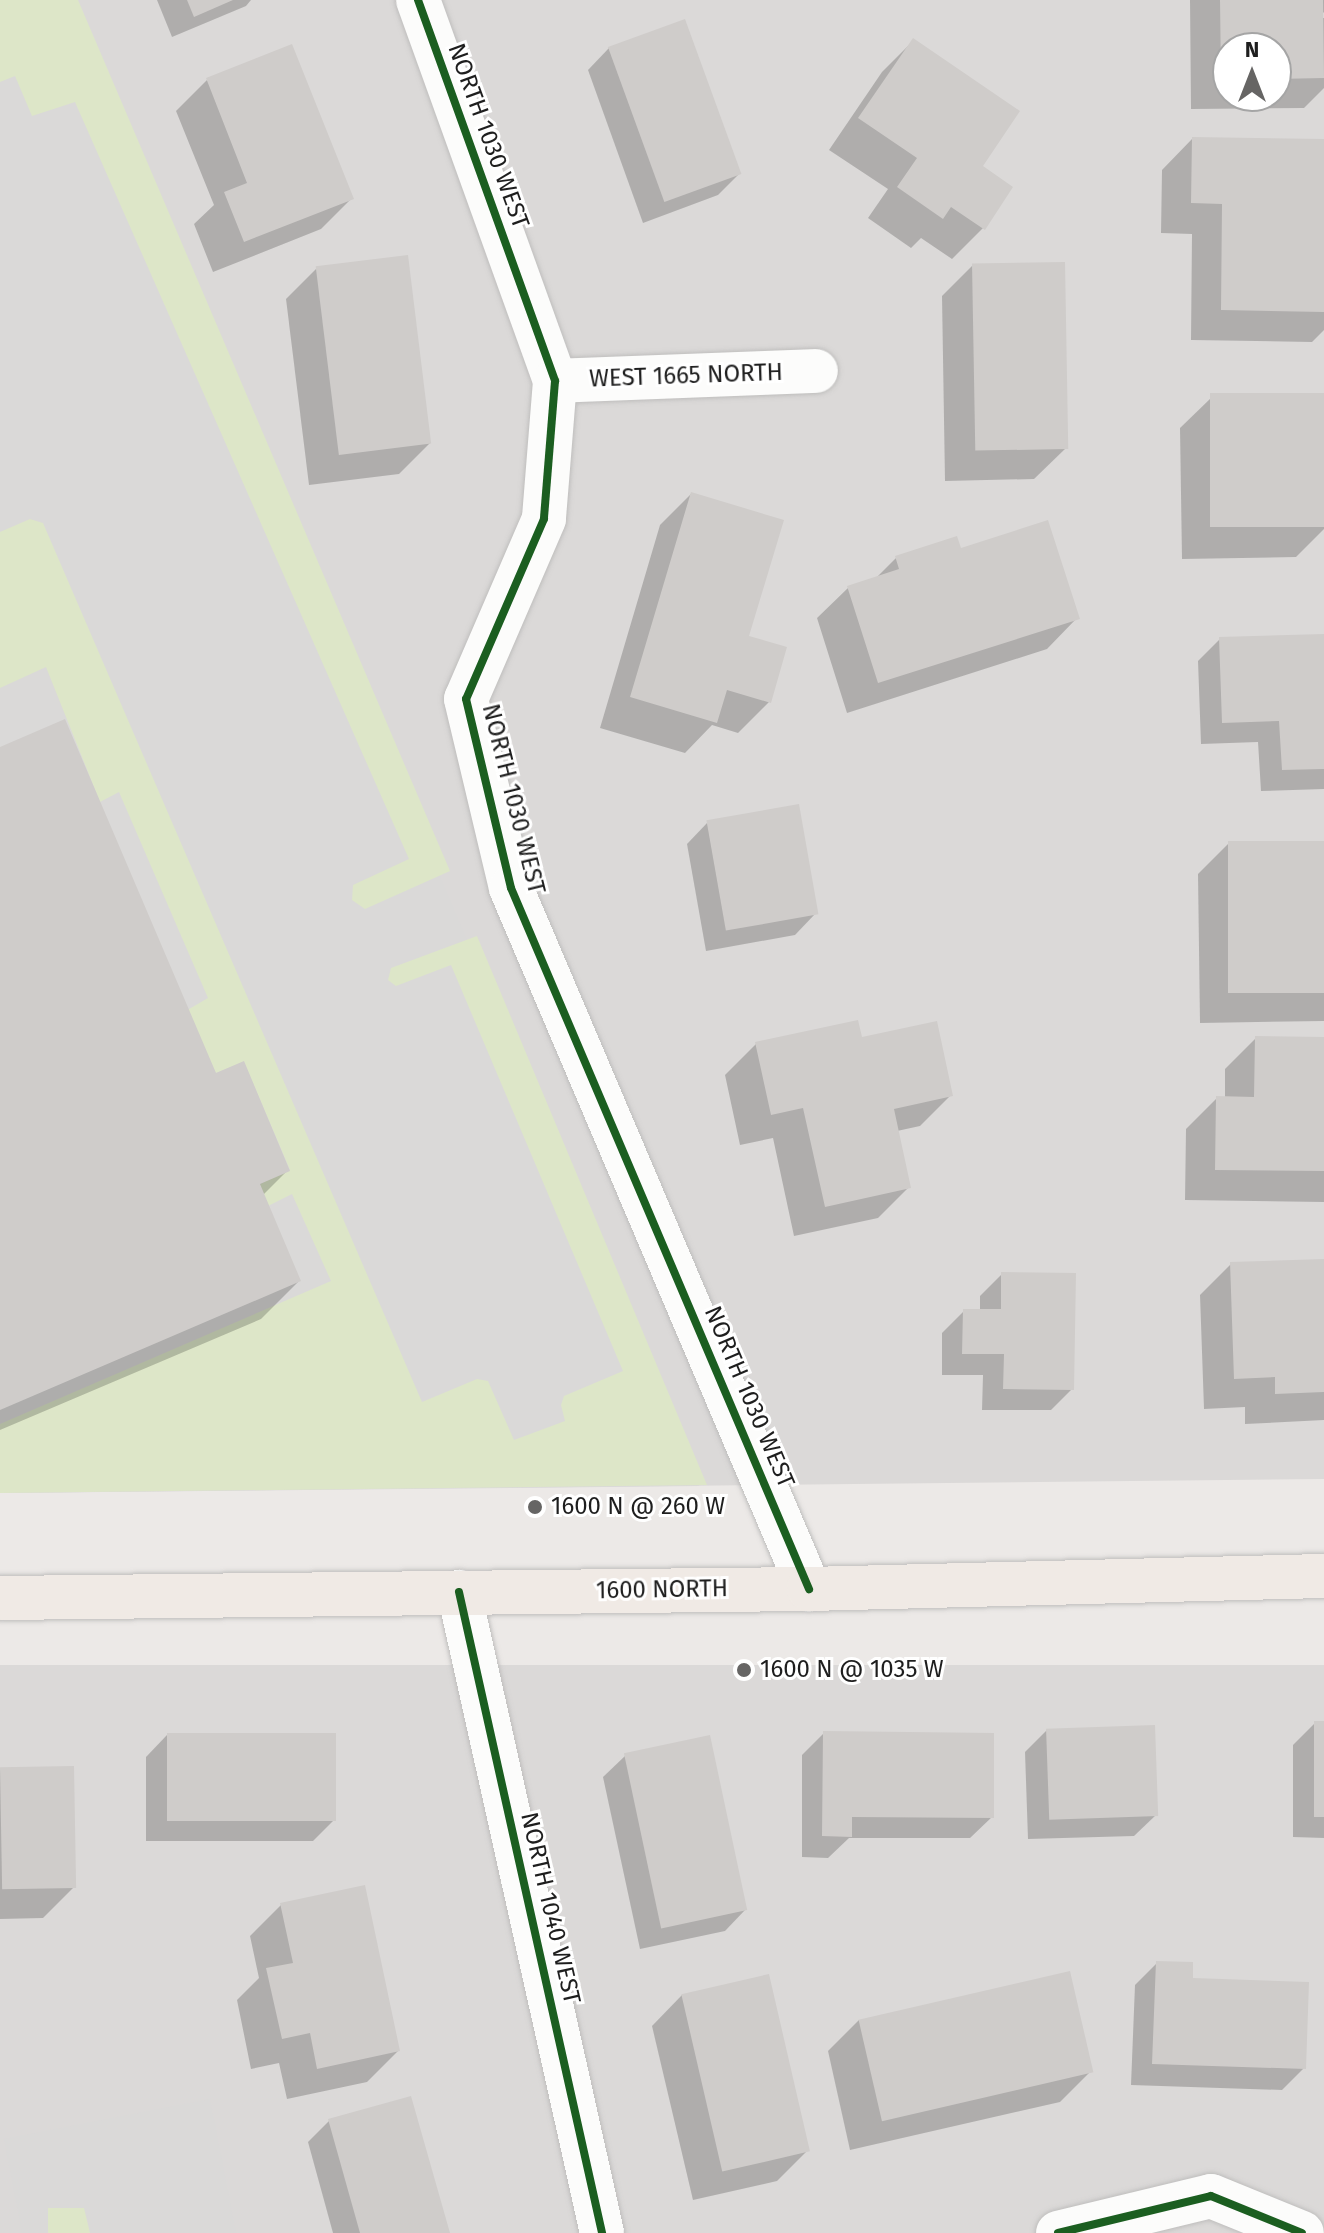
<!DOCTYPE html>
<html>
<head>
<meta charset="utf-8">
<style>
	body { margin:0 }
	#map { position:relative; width:1324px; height:2233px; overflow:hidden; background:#ece9e7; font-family:"Fira Sans",sans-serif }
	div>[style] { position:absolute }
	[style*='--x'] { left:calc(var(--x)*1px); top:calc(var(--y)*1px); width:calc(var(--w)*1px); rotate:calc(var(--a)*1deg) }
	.residential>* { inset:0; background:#dbd9d8; transform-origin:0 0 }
	.religious>* { inset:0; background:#dad9d8; transform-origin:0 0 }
	.grass>* { inset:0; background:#dde6c8 }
	.shadow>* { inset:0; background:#0003 }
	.building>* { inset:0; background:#cfccca; transform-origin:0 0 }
	.roads { filter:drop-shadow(0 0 2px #bfbebd) drop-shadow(0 0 2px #bfbebd) }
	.minor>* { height:44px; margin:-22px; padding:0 22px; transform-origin:22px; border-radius:22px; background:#fcfcfb }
	.major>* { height:44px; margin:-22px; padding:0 22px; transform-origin:22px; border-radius:22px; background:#f0eae5 }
	.cycleway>* { height:8px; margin:-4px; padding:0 4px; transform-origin:4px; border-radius:4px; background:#1b5e20 }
	.dots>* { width:22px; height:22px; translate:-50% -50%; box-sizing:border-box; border:4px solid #fff; border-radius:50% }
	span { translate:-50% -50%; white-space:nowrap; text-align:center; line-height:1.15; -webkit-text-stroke:6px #fff; paint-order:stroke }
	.street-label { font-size:24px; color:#1e1e1e }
	.poi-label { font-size:24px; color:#1e1e1e }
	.left { translate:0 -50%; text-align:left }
	.north { position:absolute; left:1212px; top:32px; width:80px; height:80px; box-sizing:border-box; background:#fff; border:2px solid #a5a5a5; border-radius:50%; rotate:0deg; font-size:22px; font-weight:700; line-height:32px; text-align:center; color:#1e1e1e }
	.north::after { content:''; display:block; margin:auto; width:28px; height:36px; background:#666564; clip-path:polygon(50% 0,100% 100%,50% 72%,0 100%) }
</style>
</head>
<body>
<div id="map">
	<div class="residential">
		<i style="clip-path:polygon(evenodd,0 0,1324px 0,1324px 1479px,0 1493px,0 0,1228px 48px,1276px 48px,1276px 96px,1228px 96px,1228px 48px)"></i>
		<i style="left:1324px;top:1665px;width:568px;height:1324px;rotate:90deg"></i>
	</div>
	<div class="religious">
		<i style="clip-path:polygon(0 0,68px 0,699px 1486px,0 1493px)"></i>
		<i style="left:210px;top:2099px;width:137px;height:210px;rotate:79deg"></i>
	</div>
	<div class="grass">
		<i style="clip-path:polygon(0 0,78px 0,450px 871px,365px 909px,352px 900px,353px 885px,409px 859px,75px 102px,32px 116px,15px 76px,0 82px)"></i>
		<i style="clip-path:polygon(30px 519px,43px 523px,422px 1402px,477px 1379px,488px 1381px,514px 1440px,565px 1421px,561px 1405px,564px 1396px,623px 1371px,451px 965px,396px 986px,388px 980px,391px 968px,477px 936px,707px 1485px,0 1493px,0 1424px,331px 1281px,292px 1194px,268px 1206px,260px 1184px,290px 1170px,244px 1062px,216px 1073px,184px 1012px,208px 998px,119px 792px,100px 802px,46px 667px,0 688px,0 532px)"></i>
		<i style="clip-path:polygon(48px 2208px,84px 2208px,90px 2233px,48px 2233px)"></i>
	</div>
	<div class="shadow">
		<i style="clip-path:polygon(157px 0,251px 0,246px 6px,172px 37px)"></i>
		<i style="clip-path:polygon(evenodd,1190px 0,1324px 0,1324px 12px,1318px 18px,1324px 18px,1324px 88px,1304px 108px,1191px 109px,1190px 0,1228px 48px,1276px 48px,1276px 96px,1228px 96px,1228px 48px)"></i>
		<i style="clip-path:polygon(913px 41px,980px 166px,983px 228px,952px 259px,921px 238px,911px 248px,868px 218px,888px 189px,829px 150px,882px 72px)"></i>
		<i style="clip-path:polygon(291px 47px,352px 198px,321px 229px,213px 272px,194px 224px,214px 205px,176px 111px,207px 80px)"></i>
		<i style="clip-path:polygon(609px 48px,740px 173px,718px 195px,643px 223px,588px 70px)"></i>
		<i style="clip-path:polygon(1192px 139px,1324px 141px,1324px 330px,1312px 342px,1191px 340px,1192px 234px,1161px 233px,1162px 170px)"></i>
		<i style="clip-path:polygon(973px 265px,1065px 449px,1034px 479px,945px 481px,942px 296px)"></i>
		<i style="clip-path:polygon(317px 268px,430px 443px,399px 474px,309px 485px,286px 299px)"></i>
		<i style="clip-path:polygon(1324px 395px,1324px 529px,1296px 557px,1182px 559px,1180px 428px,1211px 398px)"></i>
		<i style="clip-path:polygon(691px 494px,769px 702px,738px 733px,712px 725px,685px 753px,600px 728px,660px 525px)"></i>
		<i style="clip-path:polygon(960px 550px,1077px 618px,1047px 649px,847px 713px,817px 618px,848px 588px,875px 579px,896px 558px)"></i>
		<i style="clip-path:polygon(1324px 636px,1324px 789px,1261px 791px,1258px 742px,1201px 744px,1198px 661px,1220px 639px)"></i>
		<i style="clip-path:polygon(0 749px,215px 1076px,288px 1170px,262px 1196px,299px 1281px,261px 1319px,0 1430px)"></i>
		<i style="clip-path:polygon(708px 822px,816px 913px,795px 935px,706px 951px,687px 844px)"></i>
		<i style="clip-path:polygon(1229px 843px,1324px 843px,1324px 1021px,1200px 1023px,1198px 874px)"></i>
		<i style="clip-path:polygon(1256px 1038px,1324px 1039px,1324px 1202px,1185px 1200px,1186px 1129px,1217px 1098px,1225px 1098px,1225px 1069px)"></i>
		<i style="clip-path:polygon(860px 1040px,950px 1096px,920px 1126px,897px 1131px,909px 1187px,878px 1218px,794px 1236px,773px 1138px,740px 1145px,725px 1075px,756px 1044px)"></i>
		<i style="clip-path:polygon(1324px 1261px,1324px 1420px,1245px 1424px,1245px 1407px,1204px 1409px,1200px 1295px,1231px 1264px)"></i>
		<i style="clip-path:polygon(1002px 1274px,1072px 1389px,1051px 1410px,982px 1410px,983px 1375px,942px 1375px,942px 1333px,964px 1311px,980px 1311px,980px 1296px)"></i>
		<i style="clip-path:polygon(1315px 1723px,1324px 1723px,1324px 1838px,1293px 1837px,1293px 1745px)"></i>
		<i style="clip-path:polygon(1047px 1730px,1156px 1815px,1134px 1836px,1028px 1839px,1025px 1752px)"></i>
		<i style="clip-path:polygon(824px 1733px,992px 1817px,970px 1838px,849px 1838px,828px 1858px,802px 1857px,802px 1755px)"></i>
		<i style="clip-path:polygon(167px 1735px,334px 1820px,313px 1841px,146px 1841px,146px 1757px)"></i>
		<i style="clip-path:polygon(625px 1756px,746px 1909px,725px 1931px,640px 1949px,603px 1777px)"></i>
		<i style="clip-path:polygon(0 1769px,74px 1887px,43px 1918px,0 1919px)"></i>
		<i style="clip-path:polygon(281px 1905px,398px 2051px,367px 2082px,287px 2099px,279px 2063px,251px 2069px,237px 2000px,259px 1978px,250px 1936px)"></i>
		<i style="clip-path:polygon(1157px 1963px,1191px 1980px,1304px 2068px,1282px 2090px,1131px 2085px,1135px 1985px)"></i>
		<i style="clip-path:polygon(682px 1995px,808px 2150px,777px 2181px,693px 2200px,652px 2026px)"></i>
		<i style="clip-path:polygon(859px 2020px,1090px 2072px,1060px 2102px,850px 2150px,828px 2051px)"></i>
		<i style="clip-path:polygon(329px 2121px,448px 2233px,333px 2233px,308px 2142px)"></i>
	</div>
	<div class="building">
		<i style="clip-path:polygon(187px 0,233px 0,194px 17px)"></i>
		<i style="clip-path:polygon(1220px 0,1323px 0,1324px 78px,1276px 79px,1276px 48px,1228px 48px,1228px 79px,1221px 79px)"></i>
		<i style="left:685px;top:19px;width:165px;height:82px;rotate:70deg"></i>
		<i style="clip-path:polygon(913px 38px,1020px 111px,983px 166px,1013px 187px,985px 230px,951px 207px,943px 219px,897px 187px,917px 158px,858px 118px)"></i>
		<i style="clip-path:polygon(292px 44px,354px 199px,244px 242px,224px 192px,247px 183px,206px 78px)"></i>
		<i style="clip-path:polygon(1192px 137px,1324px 139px,1324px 312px,1221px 310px,1222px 204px,1191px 203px)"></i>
		<i style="left:408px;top:255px;width:190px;height:93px;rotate:83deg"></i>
		<i style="left:1065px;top:262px;width:187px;height:93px;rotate:89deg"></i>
		<i style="left:1324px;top:393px;width:134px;height:114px;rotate:90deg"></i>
		<i style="clip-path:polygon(691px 492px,784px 520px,749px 636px,787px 647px,771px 703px,727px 690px,717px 723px,630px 697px)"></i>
		<i style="clip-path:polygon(1048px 520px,1080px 619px,878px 683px,847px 586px,899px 569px,895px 556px,957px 536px,961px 548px)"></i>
		<i style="clip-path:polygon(1324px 634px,1324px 769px,1282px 770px,1279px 721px,1222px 723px,1219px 637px)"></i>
		<i style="clip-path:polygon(65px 719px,216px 1073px,244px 1061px,290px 1171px,260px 1184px,301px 1281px,0 1410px,0 747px)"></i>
		<i style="left:799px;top:804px;width:112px;height:94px;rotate:80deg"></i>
		<i style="left:1228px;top:841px;width:96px;height:152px"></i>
		<i style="clip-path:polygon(858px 1020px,862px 1037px,937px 1021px,953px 1096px,894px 1109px,911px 1188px,825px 1207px,803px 1108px,771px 1115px,755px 1042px)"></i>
		<i style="clip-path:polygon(1255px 1036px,1324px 1037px,1324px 1171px,1215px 1170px,1216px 1096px,1254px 1097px)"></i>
		<i style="clip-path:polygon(1324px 1259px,1324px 1392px,1275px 1394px,1275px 1377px,1234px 1379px,1230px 1262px)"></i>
		<i style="clip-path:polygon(1001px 1272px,1076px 1273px,1074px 1390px,1003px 1389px,1004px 1354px,962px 1354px,963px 1309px,1001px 1309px)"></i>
		<i style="left:1314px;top:1721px;width:10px;height:96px"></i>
		<i style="left:1155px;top:1725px;width:91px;height:109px;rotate:88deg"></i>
		<i style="clip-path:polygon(823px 1731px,994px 1733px,994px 1818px,852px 1817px,852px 1837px,822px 1836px)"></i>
		<i style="left:167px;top:1733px;width:169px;height:88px"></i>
		<i style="left:710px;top:1735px;width:179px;height:88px;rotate:78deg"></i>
		<i style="left:74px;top:1766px;width:122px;height:74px;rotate:89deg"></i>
		<i style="clip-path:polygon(365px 1885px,400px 2051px,317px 2069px,310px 2033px,282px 2039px,266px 1968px,293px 1963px,280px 1903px)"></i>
		<i style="clip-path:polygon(1156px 1961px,1193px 1962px,1193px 1978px,1309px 1982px,1306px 2069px,1152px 2064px)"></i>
		<i style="left:1070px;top:1971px;width:104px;height:217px;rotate:77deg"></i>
		<i style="left:769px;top:1974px;width:182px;height:90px;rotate:77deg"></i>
		<i style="clip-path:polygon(411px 2096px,450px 2233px,360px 2233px,328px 2119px)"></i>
	</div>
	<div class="roads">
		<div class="minor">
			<i style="--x:418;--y:0;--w:405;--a:70.2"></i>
			<i style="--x:555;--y:381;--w:138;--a:94.6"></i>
			<i style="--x:544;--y:519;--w:196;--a:113.4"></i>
			<i style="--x:466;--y:699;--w:194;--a:76.6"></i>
			<i style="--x:511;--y:888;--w:762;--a:66.97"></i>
			<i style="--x:555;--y:381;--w:261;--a:-2.2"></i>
			<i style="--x:459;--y:1592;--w:657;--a:77.42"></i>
			<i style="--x:1058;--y:2233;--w:157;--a:-13.6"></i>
			<i style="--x:1211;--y:2196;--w:98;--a:22.1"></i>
		</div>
		<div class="major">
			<i style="--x:0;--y:1598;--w:809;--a:-0.64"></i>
			<i style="--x:809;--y:1589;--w:515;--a:-1.45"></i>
		</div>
	</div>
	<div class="cycleway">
		<i style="--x:418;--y:0;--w:405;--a:70.2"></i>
		<i style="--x:555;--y:381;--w:138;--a:94.6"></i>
		<i style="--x:544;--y:519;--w:196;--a:113.4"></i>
		<i style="--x:466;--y:699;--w:194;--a:76.6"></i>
		<i style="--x:511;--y:888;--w:762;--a:66.97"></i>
		<i style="--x:459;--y:1592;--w:657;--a:77.42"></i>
		<i style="--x:1058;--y:2233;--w:157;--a:-13.6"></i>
		<i style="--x:1211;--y:2196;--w:98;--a:22.1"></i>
	</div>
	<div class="dots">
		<i style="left:535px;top:1507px;background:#666564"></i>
		<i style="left:744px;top:1670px;background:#666564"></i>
	</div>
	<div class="street-label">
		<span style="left:488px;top:136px;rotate:70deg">NORTH 1030 WEST</span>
		<span style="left:686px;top:376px;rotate:-2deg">WEST 1665 NORTH</span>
		<span style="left:513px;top:799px;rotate:76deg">NORTH 1030 WEST</span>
		<span style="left:749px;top:1397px;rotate:67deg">NORTH 1030 WEST</span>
		<span style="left:662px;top:1590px;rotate:-1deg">1600 NORTH</span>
		<span style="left:550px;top:1908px;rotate:77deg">NORTH 1040 WEST</span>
	</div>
	<div class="poi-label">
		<span class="left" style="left:551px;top:1507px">1600 N @ 260 W</span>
		<span class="left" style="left:760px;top:1670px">1600 N @ 1035 W</span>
	</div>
	<div class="north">N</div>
</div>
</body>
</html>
